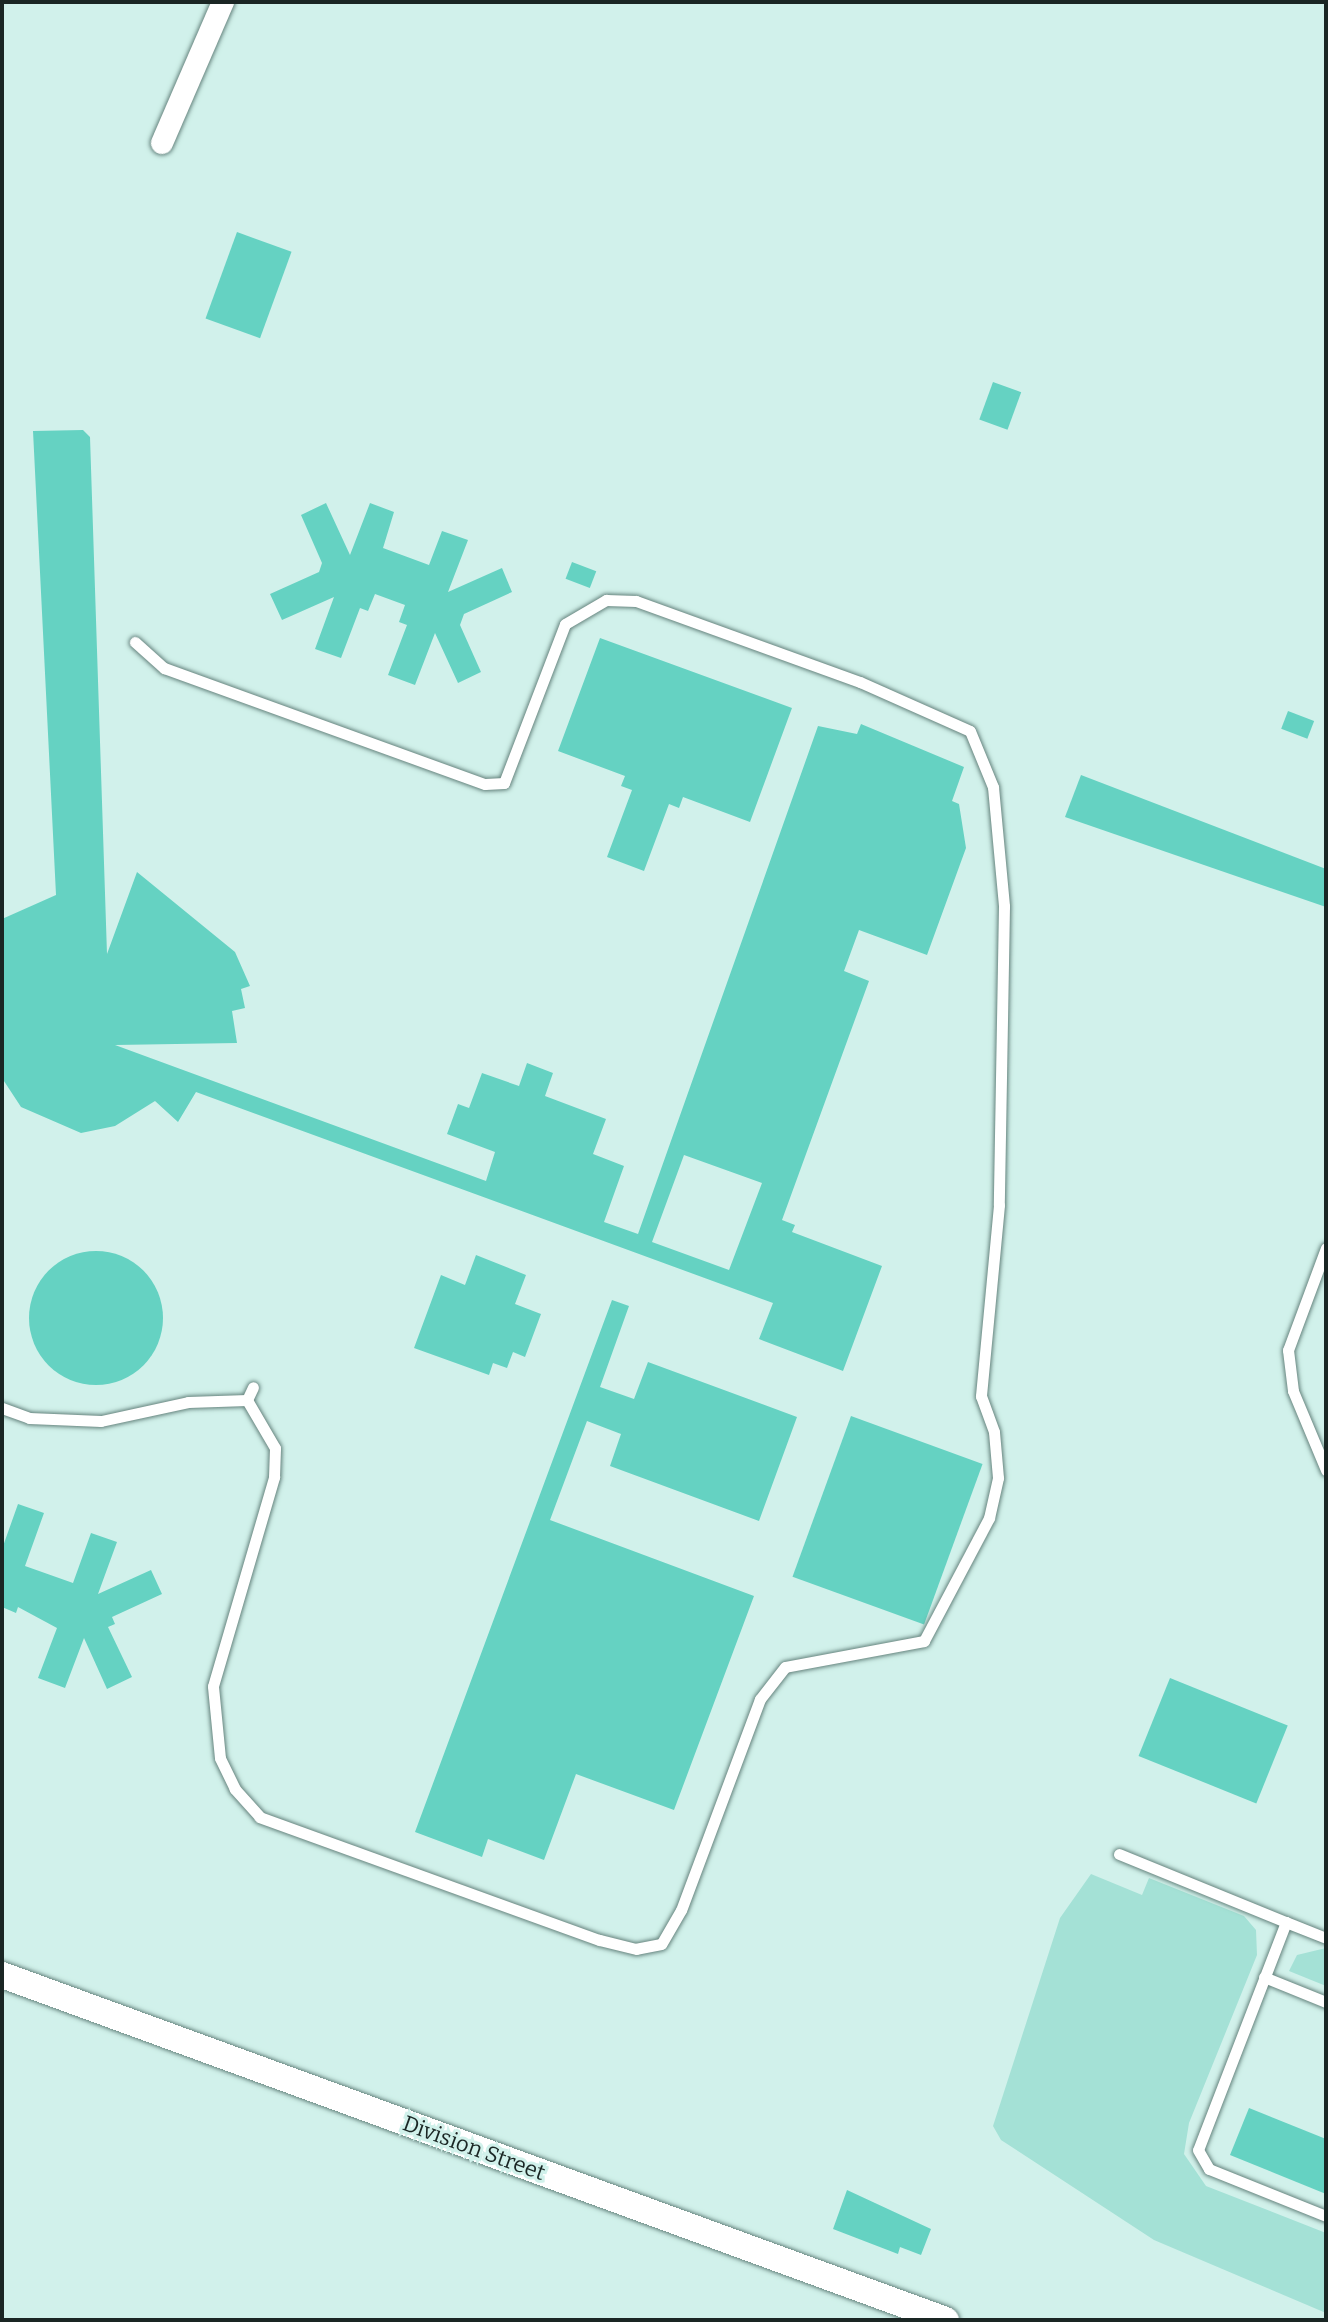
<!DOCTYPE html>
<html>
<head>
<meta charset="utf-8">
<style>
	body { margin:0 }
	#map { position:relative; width:1328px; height:2322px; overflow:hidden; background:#d1f1eb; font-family:Bitter,serif }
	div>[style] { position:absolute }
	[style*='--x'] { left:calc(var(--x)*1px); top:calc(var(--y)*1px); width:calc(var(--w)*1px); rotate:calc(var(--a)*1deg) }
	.green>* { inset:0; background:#a4e1d6 }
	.building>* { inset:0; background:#65d2c2; transform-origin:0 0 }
	.round { border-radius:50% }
	.roads { filter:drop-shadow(0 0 2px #66847e) drop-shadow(0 0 2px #66847e) }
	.service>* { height:11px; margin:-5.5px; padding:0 5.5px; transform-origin:5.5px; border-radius:5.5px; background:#fff }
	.minor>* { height:22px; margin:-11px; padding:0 11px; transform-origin:11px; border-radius:11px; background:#fff }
	.tertiary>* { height:26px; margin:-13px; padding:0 13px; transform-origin:13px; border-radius:13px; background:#fff }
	span { translate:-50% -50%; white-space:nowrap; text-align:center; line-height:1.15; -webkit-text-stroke:6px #d1f1eb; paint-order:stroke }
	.street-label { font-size:22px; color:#1a2624 }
	.frame { position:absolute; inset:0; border:4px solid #1a2624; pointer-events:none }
</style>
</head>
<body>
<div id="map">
	<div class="green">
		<i style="clip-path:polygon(1091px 1874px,1142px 1895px,1149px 1878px,1244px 1916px,1256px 1930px,1257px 1955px,1189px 2123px,1184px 2154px,1206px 2186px,1326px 2233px,1326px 2313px,1154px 2240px,1001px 2140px,993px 2126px,1060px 1918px)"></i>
		<i style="clip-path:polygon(1326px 1948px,1326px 1986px,1289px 1971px,1297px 1955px)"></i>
	</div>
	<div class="building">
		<i style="left:237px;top:232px;width:58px;height:92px;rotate:20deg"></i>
		<i style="left:993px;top:382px;width:30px;height:40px;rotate:20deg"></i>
		<i style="clip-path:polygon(evenodd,83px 430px,90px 437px,107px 954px,137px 872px,235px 952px,250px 986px,241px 989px,245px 1008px,232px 1011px,237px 1043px,115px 1045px,486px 1181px,495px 1152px,447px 1134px,458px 1104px,469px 1108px,482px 1073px,519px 1086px,527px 1063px,553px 1073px,545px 1096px,606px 1119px,593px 1154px,624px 1166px,604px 1222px,638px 1234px,818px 726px,857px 734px,861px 724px,964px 767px,952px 801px,959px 804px,966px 848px,927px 955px,859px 930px,844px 971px,869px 981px,782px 1220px,795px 1225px,792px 1232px,882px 1266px,843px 1371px,759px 1339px,773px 1303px,196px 1092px,178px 1122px,155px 1101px,115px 1126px,81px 1133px,21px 1107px,2px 1078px,2px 919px,56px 895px,33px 431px,83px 430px,684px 1155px,762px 1183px,729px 1270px,652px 1242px,684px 1155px)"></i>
		<i style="clip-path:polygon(326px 503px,350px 555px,370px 503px,394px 512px,383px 548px,429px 565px,442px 531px,468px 540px,448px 592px,502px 568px,512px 592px,464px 614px,460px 625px,481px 672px,458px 683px,435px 633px,415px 685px,388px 675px,407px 625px,399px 622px,405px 605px,375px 594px,368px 611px,360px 608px,341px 658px,315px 649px,334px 597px,282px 620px,270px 594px,319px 572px,322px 563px,301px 515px)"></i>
		<i style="left:572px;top:562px;width:26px;height:18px;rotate:21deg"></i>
		<i style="clip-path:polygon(600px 638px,792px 708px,750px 822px,683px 797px,679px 808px,669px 804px,644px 871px,607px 857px,632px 790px,621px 786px,625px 776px,558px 751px)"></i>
		<i style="left:1288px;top:711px;width:28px;height:19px;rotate:21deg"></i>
		<i style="clip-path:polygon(1081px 775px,1326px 869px,1326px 907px,1065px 817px)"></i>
		<i class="round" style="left:29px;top:1251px;width:134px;height:134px"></i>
		<i style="clip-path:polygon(476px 1255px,526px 1275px,515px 1304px,541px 1314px,525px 1357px,513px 1352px,507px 1368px,493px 1363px,489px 1375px,414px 1348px,441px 1275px,465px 1285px)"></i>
		<i style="clip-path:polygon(612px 1300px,629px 1306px,600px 1387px,634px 1399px,648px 1362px,797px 1417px,759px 1521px,610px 1466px,621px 1434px,587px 1421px,550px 1520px,754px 1596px,674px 1810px,576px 1774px,544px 1860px,488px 1839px,482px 1857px,415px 1832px)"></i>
		<i style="left:851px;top:1416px;width:140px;height:171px;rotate:20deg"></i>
		<i style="clip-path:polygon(18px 1504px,44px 1513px,25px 1566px,73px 1583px,91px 1533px,117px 1542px,98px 1594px,151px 1570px,162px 1594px,112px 1617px,115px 1624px,108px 1627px,132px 1677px,107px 1689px,84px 1638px,65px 1688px,38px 1678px,57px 1628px,18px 1607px,16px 1613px,2px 1607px,2px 1549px)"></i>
		<i style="left:1170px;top:1678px;width:127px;height:84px;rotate:22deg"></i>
		<i style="clip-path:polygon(1249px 2108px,1326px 2139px,1326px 2194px,1230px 2155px)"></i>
		<i style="clip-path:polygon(847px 2190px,931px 2229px,921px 2255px,900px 2247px,898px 2254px,833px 2229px)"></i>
	</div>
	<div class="roads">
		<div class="service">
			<i style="--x:135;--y:642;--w:39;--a:42"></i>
			<i style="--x:164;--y:668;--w:341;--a:19.9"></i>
			<i style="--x:485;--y:784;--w:19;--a:-3"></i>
			<i style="--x:504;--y:783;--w:170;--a:-69"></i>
			<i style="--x:565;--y:624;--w:48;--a:-30.3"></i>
			<i style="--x:606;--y:600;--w:30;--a:2"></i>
			<i style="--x:636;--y:601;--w:238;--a:19.9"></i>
			<i style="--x:860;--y:682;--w:120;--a:24"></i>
			<i style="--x:970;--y:731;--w:61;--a:67.7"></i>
			<i style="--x:993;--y:787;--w:120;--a:84.7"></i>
			<i style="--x:1004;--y:906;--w:299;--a:91"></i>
			<i style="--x:999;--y:1205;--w:192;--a:95.4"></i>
			<i style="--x:981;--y:1396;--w:38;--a:70"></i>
			<i style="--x:994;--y:1432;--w:46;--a:85"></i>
			<i style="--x:998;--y:1478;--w:41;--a:102.7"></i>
			<i style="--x:989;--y:1518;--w:139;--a:117.9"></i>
			<i style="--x:924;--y:1641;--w:141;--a:169.4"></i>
			<i style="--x:785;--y:1667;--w:41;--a:128"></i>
			<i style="--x:760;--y:1699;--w:225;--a:110.5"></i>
			<i style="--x:681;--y:1910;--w:39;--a:120"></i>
			<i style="--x:661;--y:1944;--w:25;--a:169"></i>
			<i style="--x:636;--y:1949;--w:38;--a:-166"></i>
			<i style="--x:599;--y:1940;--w:361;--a:-160.1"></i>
			<i style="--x:260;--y:1817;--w:38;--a:-132"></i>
			<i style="--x:235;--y:1789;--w:34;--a:-116"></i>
			<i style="--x:220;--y:1758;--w:72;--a:-95.6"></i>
			<i style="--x:213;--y:1686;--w:218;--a:-73.7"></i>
			<i style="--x:274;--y:1477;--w:29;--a:-88"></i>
			<i style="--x:275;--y:1448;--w:56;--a:-120.3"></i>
			<i style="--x:247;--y:1400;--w:14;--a:-65"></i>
			<i style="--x:1326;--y:1248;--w:109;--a:110.4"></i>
			<i style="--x:1288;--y:1350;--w:41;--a:83"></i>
			<i style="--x:1293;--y:1391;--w:86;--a:67.3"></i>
			<i style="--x:2;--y:1408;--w:29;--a:20"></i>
			<i style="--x:29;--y:1418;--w:72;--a:2.4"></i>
			<i style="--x:101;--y:1421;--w:89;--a:-12.3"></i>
			<i style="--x:188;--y:1402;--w:59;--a:-1.9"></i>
			<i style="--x:1119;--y:1854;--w:180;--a:22.2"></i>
			<i style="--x:1326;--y:1938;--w:43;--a:-158.2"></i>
			<i style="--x:1286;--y:1922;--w:244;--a:111.1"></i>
			<i style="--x:1198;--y:2150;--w:22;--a:60"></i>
			<i style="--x:1209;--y:2169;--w:126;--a:21.9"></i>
			<i style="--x:1264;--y:1977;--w:67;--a:22"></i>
		</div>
		<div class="minor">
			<i style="--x:162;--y:143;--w:154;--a:-66.6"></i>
		</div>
		<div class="tertiary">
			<i style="--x:2;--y:1975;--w:1005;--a:20.08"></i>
		</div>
	</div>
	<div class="street-label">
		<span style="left:474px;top:2148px;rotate:20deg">Division Street</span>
	</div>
	<div class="frame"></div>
</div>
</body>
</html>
